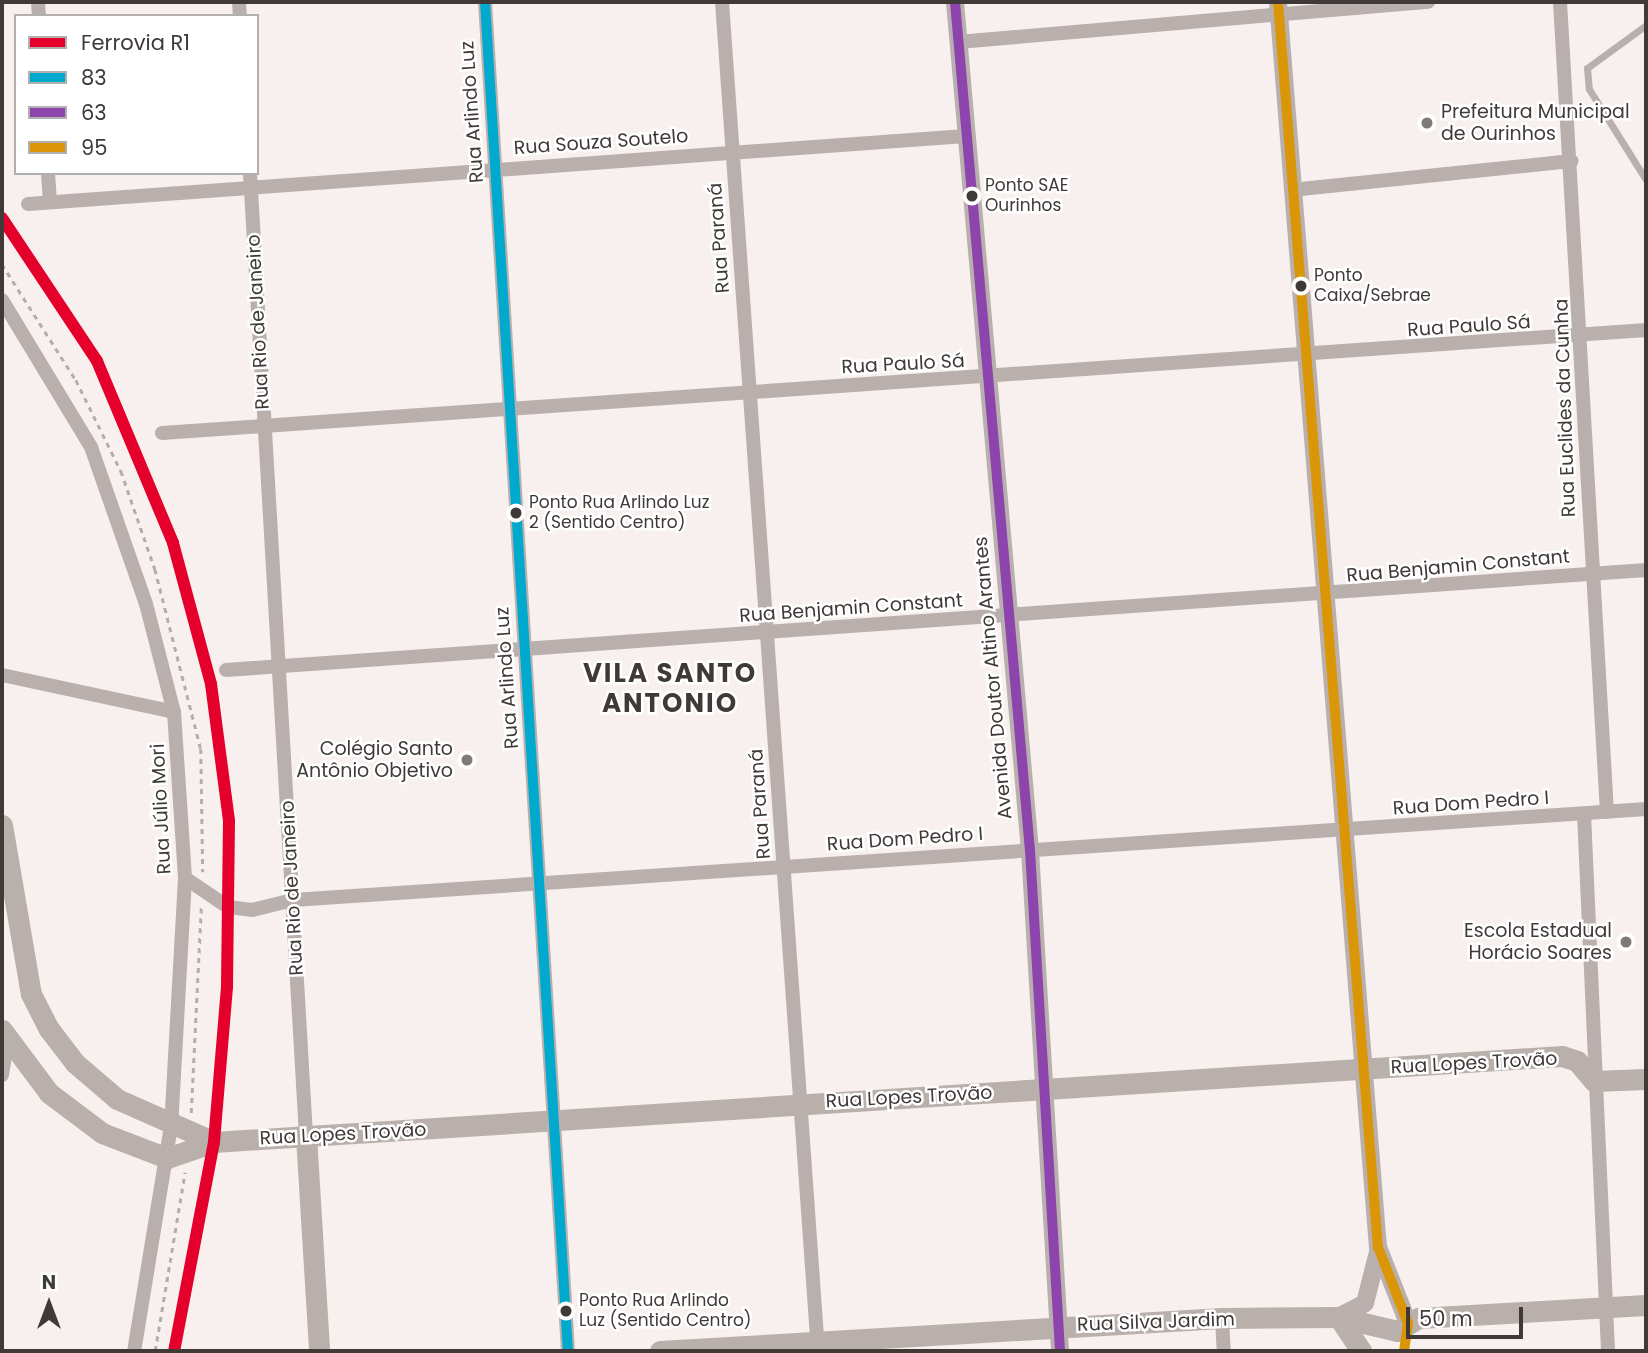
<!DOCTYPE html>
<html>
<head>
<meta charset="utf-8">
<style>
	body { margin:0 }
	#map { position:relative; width:1648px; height:1353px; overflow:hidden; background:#f7f0ee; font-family:Poppins,sans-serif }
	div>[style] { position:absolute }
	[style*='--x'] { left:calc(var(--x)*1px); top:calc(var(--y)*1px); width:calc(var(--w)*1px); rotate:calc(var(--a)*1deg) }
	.path>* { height:2.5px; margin-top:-1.25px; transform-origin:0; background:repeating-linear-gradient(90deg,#b4adab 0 5px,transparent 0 10px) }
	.service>* { height:7px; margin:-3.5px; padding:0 3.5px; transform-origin:3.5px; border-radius:3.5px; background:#b9b0ad }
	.minor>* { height:14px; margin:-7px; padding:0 7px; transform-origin:7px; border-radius:7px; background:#b9b0ad }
	.tertiary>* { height:18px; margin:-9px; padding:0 9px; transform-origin:9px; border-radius:9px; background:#b9b0ad }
	.secondary>* { height:21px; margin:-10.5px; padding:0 10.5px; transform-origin:10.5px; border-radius:10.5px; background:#b9afab }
	.bus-1>* { height:10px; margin:-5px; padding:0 5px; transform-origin:5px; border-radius:5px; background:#00a9ce }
	.bus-2>* { height:10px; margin:-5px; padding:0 5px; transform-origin:5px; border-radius:5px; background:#8e44ad }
	.bus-3>* { height:10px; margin:-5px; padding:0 5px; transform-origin:5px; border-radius:5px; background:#db9608 }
	.rail-1>* { height:12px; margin:-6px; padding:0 6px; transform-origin:6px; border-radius:6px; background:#e4002b }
	.dots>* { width:19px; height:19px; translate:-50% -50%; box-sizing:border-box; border:4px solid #fff; border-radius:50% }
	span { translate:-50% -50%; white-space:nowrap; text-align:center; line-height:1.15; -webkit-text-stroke:5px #fff; paint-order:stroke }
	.bus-label { font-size:17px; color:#3f3a38 }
	.left { translate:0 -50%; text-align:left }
	.street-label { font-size:19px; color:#3f3a38 }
	.poi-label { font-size:19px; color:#3f3a38 }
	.right { translate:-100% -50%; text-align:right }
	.district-label { font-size:26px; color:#3f3a38; font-weight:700; letter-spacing:2px }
	.frame { position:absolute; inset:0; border:4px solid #3f3a38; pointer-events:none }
	.legend { position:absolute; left:14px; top:14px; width:245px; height:161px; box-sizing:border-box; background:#fff; border:2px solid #b2b0af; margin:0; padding:9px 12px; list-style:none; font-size:21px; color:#3f3a38 }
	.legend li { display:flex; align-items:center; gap:14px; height:35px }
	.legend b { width:35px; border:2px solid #b2b0af }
	.north { position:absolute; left:14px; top:1269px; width:70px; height:70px; -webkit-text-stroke:5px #fff; paint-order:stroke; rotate:0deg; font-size:19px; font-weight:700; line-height:28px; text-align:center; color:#3f3a38 }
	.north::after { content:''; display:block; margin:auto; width:24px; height:32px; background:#3f3a38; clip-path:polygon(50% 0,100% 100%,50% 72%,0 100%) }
	.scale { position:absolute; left:1406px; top:1307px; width:117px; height:32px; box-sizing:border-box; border:4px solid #3f3a38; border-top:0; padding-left:9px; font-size:21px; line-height:24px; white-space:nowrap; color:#3f3a38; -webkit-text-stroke:5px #fff; paint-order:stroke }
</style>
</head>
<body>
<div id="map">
	<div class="path">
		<i style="--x:2;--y:264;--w:138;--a:57.5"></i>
		<i style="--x:76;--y:380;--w:102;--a:63.7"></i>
		<i style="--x:121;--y:471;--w:104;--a:70.9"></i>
		<i style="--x:155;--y:569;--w:186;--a:75.7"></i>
		<i style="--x:201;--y:749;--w:123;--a:89.1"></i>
		<i style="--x:191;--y:1113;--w:207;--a:-87.2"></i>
		<i style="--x:155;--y:1351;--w:181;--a:-80.5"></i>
	</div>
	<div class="service">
		<i style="--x:1646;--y:25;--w:73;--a:143.9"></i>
		<i style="--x:1587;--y:68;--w:21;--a:85"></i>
		<i style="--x:1589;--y:89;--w:107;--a:57.9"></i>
	</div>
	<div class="minor">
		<i style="--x:38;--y:2;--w:14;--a:86"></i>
		<i style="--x:239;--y:2;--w:14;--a:86"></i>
		<i style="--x:485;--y:2;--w:1352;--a:86.48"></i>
		<i style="--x:722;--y:2;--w:1351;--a:85.93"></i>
		<i style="--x:1560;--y:2;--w:811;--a:86.68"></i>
		<i style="--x:958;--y:42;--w:472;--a:-4.9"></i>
		<i style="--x:48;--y:173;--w:29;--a:86"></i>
		<i style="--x:250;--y:173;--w:965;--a:86.67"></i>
		<i style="--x:1291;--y:190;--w:282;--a:-5.9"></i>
		<i style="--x:28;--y:204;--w:940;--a:-4.15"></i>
		<i style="--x:2;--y:300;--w:172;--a:58.8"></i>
		<i style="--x:91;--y:447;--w:166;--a:70.7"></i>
		<i style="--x:146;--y:604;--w:112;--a:75.5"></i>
		<i style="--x:174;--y:712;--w:166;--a:86.2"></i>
		<i style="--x:185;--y:878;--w:248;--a:93.2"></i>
		<i style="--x:171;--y:1126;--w:228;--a:99.3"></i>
		<i style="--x:162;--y:433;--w:1488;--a:-3.97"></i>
		<i style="--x:226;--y:670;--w:1424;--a:-4.03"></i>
		<i style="--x:2;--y:675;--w:176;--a:12.1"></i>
		<i style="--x:1584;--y:814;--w:538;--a:87.44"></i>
		<i style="--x:185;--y:878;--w:52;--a:34"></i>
		<i style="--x:228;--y:907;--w:24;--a:7"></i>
		<i style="--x:252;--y:910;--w:42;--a:-13.7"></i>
		<i style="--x:293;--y:900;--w:1356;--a:-3.85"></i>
		<i style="--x:2;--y:1075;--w:30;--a:-81"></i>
		<i style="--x:1222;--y:1318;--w:33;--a:87"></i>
	</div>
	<div class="tertiary">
		<i style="--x:955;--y:2;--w:851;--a:84.95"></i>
		<i style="--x:1030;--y:850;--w:502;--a:86.57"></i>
		<i style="--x:1278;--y:2;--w:1249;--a:85.41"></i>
		<i style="--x:1378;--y:1247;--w:82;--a:68.5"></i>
		<i style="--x:1338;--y:1317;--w:30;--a:-27"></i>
		<i style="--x:1365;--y:1303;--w:53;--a:-75.7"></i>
	</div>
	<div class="secondary">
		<i style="--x:2;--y:825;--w:171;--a:80.3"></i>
		<i style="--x:31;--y:994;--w:39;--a:63"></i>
		<i style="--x:49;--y:1029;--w:43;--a:52.6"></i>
		<i style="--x:75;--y:1063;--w:55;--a:40.6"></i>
		<i style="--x:117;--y:1099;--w:106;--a:23.9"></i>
		<i style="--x:2;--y:1030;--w:79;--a:53.3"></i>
		<i style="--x:49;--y:1093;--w:66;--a:37"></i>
		<i style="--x:102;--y:1133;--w:70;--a:21"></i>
		<i style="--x:167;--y:1158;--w:50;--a:-18.8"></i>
		<i style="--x:214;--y:1142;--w:1351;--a:-3.65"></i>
		<i style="--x:1562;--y:1056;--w:16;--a:18"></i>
		<i style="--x:1577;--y:1061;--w:26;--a:50"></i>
		<i style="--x:1594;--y:1081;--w:52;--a:-2.2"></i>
		<i style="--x:306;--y:1136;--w:215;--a:86.5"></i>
		<i style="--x:1339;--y:1318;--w:40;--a:56"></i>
		<i style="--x:660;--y:1351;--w:563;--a:-3.36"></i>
		<i style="--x:1222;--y:1318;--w:116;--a:-0.5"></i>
		<i style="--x:1338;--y:1317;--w:61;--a:13.3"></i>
		<i style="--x:1397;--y:1331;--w:26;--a:-31"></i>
		<i style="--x:1419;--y:1318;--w:227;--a:-3.3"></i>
	</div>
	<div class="bus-1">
		<i style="--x:485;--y:2;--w:1352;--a:86.48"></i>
	</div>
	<div class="bus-2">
		<i style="--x:955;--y:2;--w:851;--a:84.95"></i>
		<i style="--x:1030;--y:850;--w:502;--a:86.57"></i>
	</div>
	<div class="bus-3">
		<i style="--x:1278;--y:2;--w:1249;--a:85.41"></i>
		<i style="--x:1378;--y:1247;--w:82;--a:68.5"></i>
		<i style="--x:1408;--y:1323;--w:28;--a:98"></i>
	</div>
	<div class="rail-1">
		<i style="--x:2;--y:218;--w:172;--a:56.4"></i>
		<i style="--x:97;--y:361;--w:197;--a:67.3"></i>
		<i style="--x:173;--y:543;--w:146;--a:74.9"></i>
		<i style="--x:211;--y:684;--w:138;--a:82.5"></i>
		<i style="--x:229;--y:821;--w:166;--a:90.7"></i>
		<i style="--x:227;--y:987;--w:156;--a:94.8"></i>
		<i style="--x:214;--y:1142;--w:213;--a:100.8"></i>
	</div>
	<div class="dots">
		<i style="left:1427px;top:123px;background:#7f7a78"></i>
		<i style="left:972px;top:196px;background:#3f3a38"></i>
		<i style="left:1301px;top:286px;background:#3f3a38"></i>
		<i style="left:516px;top:513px;background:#3f3a38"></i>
		<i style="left:467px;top:760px;background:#7f7a78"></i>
		<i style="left:1626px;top:942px;background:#7f7a78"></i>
		<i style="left:566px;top:1311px;background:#3f3a38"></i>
	</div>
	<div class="bus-label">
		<span class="left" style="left:985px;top:196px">Ponto SAE<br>Ourinhos</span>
		<span class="left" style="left:1314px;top:286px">Ponto<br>Caixa/Sebrae</span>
		<span class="left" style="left:529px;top:513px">Ponto Rua Arlindo Luz<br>2 (Sentido Centro)</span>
		<span class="left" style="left:579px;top:1311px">Ponto Rua Arlindo<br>Luz (Sentido Centro)</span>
	</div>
	<div class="street-label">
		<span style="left:472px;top:112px;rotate:-94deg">Rua Arlindo Luz</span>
		<span style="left:601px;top:142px;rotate:-4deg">Rua Souza Soutelo</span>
		<span style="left:719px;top:238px;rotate:-94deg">Rua Paraná</span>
		<span style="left:258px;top:322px;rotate:-93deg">Rua Rio de Janeiro</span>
		<span style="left:1469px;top:326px;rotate:-4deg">Rua Paulo Sá</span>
		<span style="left:903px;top:364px;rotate:-3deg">Rua Paulo Sá</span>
		<span style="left:1565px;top:408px;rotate:-92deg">Rua Euclides da Cunha</span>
		<span style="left:1458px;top:566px;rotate:-5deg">Rua Benjamin Constant</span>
		<span style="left:851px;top:608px;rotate:-4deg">Rua Benjamin Constant</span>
		<span style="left:507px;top:678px;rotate:-94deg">Rua Arlindo Luz</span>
		<span style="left:993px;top:678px;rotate:-95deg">Avenida Doutor Altino Arantes</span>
		<span style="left:1471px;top:803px;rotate:-4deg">Rua Dom Pedro I</span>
		<span style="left:760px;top:804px;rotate:-94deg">Rua Paraná</span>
		<span style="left:161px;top:809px;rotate:-93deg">Rua Júlio Mori</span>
		<span style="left:905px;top:839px;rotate:-4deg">Rua Dom Pedro I</span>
		<span style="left:292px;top:888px;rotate:-93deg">Rua Rio de Janeiro</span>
		<span style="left:1474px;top:1063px;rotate:-3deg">Rua Lopes Trovão</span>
		<span style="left:909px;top:1097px;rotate:-3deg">Rua Lopes Trovão</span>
		<span style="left:343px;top:1134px;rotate:-3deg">Rua Lopes Trovão</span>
		<span style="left:1156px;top:1322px;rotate:-2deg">Rua Silva Jardim</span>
	</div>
	<div class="poi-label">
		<span class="left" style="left:1441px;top:123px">Prefeitura Municipal<br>de Ourinhos</span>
		<span class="right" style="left:453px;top:760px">Colégio Santo<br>Antônio Objetivo</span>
		<span class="right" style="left:1612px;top:942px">Escola Estadual<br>Horácio Soares</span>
	</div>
	<div class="district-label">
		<span style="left:670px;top:689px">VILA SANTO<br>ANTONIO</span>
	</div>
	<div class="frame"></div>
	<ul class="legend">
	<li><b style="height:9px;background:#e4002b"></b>Ferrovia R1</li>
	<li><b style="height:9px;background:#00a9ce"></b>83</li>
	<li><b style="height:9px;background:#8e44ad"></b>63</li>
	<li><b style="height:9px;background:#db9608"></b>95</li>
	</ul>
	<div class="north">N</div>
	<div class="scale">50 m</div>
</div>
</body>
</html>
